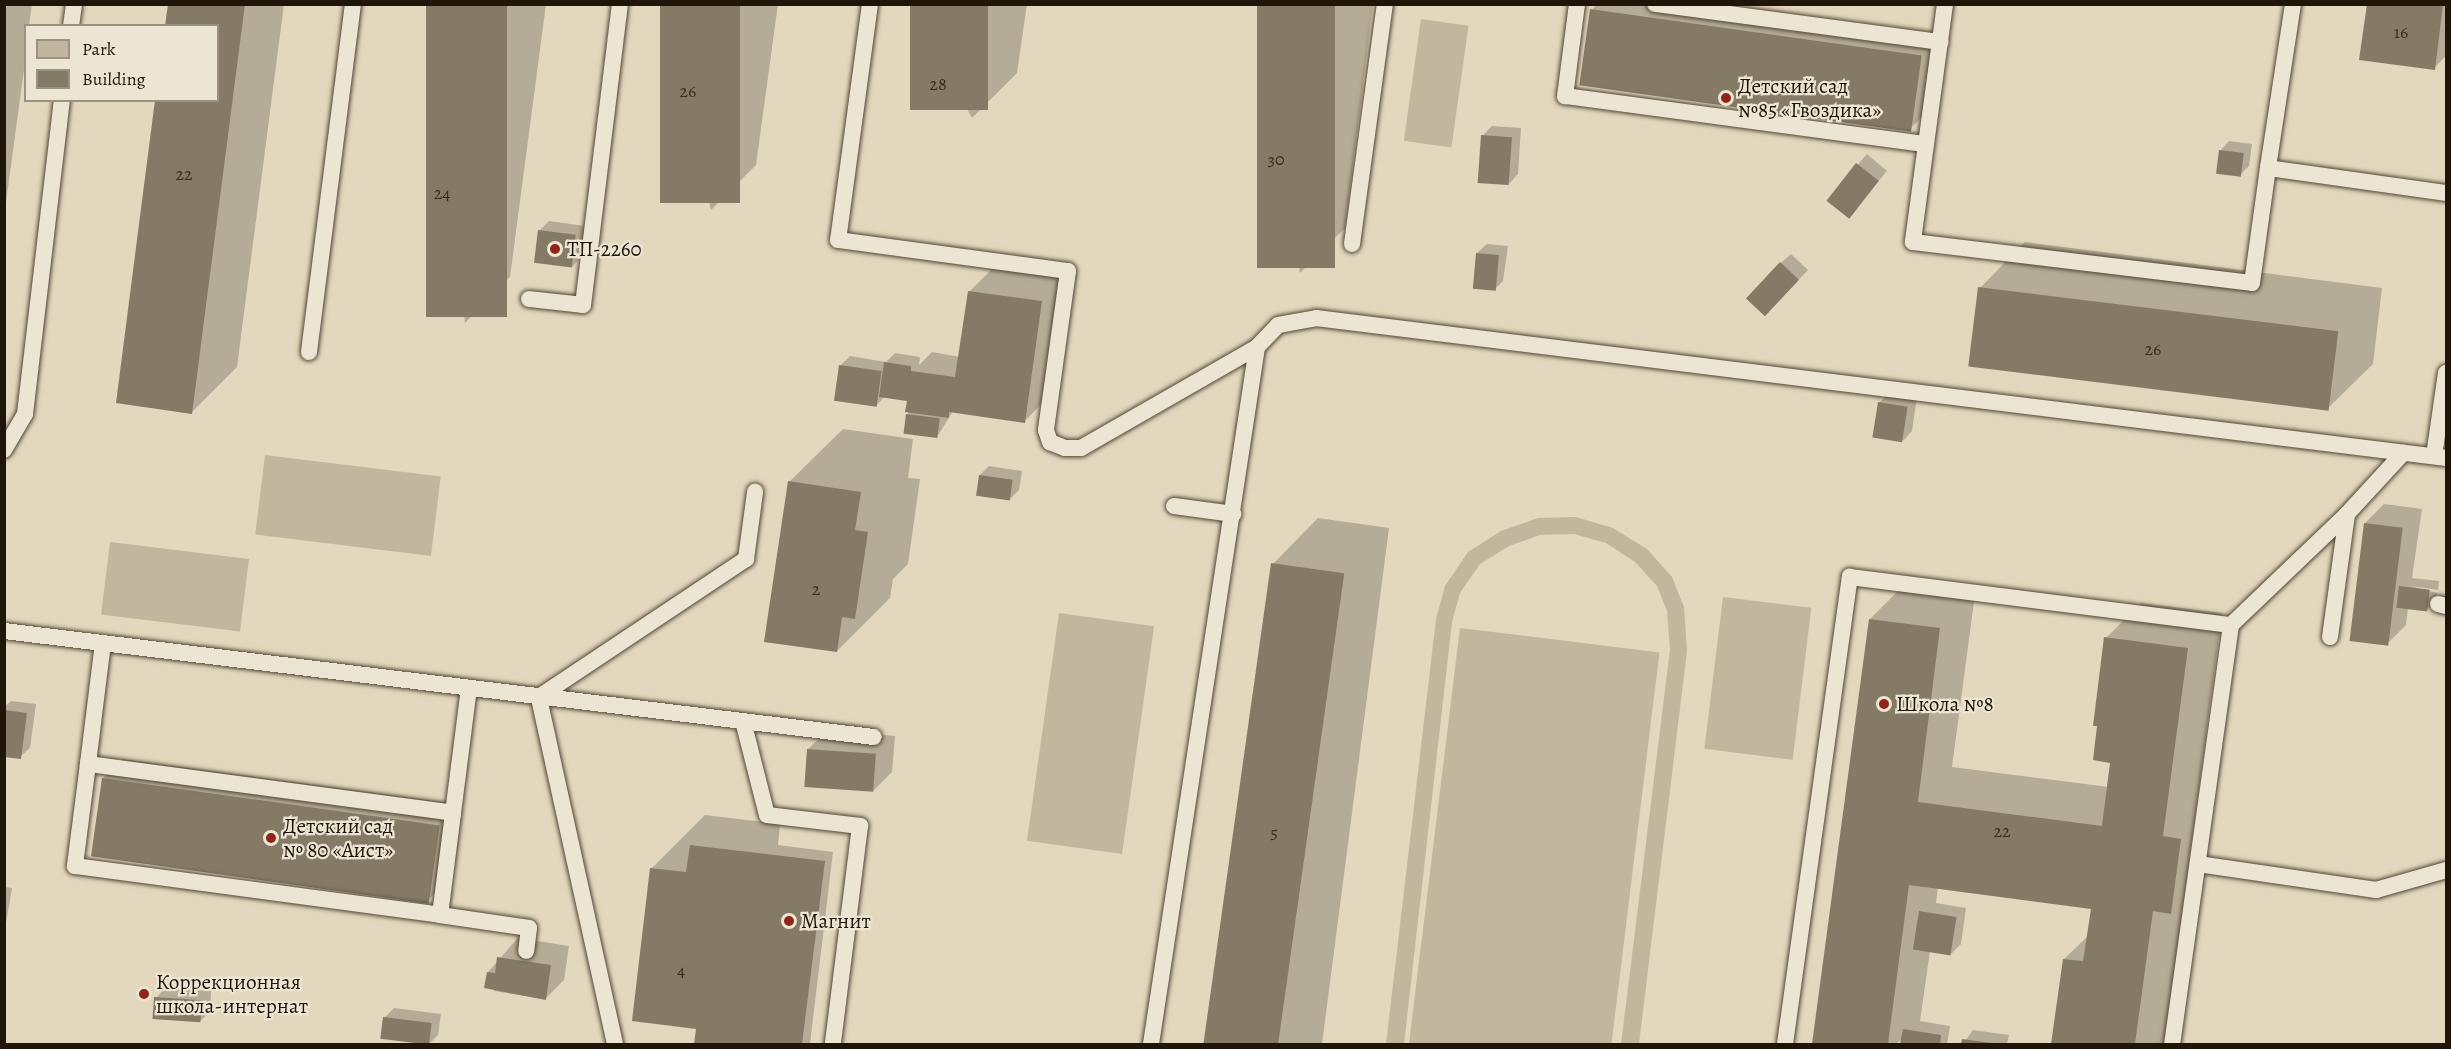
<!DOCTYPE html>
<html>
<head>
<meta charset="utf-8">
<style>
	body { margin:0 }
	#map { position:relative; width:2451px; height:1049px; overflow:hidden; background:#e3d7bd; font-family:Alegreya,serif }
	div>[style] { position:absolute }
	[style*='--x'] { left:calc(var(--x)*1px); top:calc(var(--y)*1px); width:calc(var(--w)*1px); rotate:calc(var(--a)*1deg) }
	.green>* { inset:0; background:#c2b69e; transform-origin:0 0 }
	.shadow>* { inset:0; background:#0003 }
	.building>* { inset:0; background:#857a66; transform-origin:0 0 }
	.roads { filter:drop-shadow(0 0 2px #504635) drop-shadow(0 0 2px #504635) }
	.lane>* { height:16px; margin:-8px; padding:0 8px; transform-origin:8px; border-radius:8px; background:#ede5d4 }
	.dots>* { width:16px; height:16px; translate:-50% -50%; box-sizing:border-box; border:3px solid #ede5d4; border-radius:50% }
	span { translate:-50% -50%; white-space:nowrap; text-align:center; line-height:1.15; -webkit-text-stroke:4.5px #ede5d4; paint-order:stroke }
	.number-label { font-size:18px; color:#382e20 }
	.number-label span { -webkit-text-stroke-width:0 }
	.poi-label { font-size:21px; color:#1f1508 }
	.left { translate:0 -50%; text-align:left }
	.frame { position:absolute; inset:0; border:6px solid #1f1508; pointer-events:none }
	.legend { position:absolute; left:24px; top:24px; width:195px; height:78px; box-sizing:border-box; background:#ede5d4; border:2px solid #9b9282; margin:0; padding:8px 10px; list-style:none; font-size:18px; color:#1f1508 }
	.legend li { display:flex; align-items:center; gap:12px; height:30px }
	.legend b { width:30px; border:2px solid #9b9282 }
</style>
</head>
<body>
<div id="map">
	<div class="green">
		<i style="left:1421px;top:19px;width:48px;height:123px;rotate:8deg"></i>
		<i style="left:265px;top:455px;width:177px;height:80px;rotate:7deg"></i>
		<i style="clip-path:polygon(1576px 517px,1613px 528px,1647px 549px,1672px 577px,1684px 607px,1687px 651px,1639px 1044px,1621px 1044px,1670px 650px,1667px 611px,1657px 586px,1635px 562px,1606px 543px,1574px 534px,1540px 535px,1509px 546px,1480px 564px,1460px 593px,1452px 622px,1404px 1044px,1386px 1044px,1436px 619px,1445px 586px,1468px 552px,1501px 531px,1538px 518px)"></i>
		<i style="left:110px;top:542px;width:140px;height:73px;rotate:7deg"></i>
		<i style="left:1723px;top:597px;width:89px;height:153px;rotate:7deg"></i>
		<i style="left:1059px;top:613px;width:96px;height:230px;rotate:8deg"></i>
		<i style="left:1460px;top:628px;width:201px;height:419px;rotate:7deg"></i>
	</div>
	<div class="shadow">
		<i style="clip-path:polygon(4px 4px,32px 4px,29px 26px,26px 26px,26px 55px,4px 217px)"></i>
		<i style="clip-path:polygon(169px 4px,284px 4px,237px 367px,192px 412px,218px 100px,218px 26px)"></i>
		<i style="clip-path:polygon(428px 4px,546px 4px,510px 277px,465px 323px)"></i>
		<i style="clip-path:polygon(661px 4px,778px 4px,756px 165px,711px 210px)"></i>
		<i style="clip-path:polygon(911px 4px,1027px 4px,1017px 73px,972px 118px)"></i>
		<i style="clip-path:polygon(1259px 4px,1373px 4px,1345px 228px,1300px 273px)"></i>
		<i style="clip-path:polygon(1597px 4px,1715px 4px,1940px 34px,1930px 109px,1911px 128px,1592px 10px)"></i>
		<i style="clip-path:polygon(2368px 4px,2446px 4px,2446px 56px,2434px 68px)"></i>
		<i style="clip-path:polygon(1492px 126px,1521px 128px,1518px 174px,1509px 184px,1483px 135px)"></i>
		<i style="clip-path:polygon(2229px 141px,2252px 144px,2249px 166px,2240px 175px,2220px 151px)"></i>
		<i style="clip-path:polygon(1867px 154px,1887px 171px,1856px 208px,1827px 200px)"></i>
		<i style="clip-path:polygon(549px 221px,585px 226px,581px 257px,572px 267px,539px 231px)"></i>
		<i style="clip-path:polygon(2025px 242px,2382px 288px,2373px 364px,2327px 409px,1980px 288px)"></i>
		<i style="clip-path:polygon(1487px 244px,1508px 246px,1503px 281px,1494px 290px,1477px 253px)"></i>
		<i style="clip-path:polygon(1791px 254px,1808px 270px,1775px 305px,1781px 263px)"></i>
		<i style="clip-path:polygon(997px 264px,1069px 274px,1052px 393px,1025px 421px,953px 411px,937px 437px,908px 414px,909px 396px,885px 396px,876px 406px,840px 366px,850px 356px,886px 362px,895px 353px,920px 357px,919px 365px,932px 352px,960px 357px,969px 292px)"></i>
		<i style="clip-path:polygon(1889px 393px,1917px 397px,1912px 431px,1903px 441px,1879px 403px)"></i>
		<i style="clip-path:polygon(843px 429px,913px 439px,908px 478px,920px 479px,908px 564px,893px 579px,890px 598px,837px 651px,789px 482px)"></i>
		<i style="clip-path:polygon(989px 466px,1022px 471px,1019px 490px,1010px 499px,980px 475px)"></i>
		<i style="clip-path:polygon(2384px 504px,2422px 509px,2412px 578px,2439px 581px,2438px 590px,2411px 586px,2437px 593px,2436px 601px,2427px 610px,2408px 608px,2406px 625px,2387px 644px,2365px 523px)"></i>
		<i style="clip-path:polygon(1318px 518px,1389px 528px,1322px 1044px,1210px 1044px,1273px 564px)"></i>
		<i style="clip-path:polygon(1905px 584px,1975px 594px,1952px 767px,2109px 787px,2112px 762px,2106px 638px,2141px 603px,2222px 613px,2165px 1044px,2053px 1044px,2064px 959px,2089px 935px,2092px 908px,1938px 887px,1936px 903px,1966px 908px,1961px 944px,1951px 954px,1930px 951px,1920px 1021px,1950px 1026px,1947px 1044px,1902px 1044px,1903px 1038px,1896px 1044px,1814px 1044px,1870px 619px)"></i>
		<i style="clip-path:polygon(11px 701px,36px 704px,30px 748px,20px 757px,4px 755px,4px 707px)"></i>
		<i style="clip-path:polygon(828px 730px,895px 736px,892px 772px,873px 791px,808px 749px)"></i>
		<i style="clip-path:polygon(122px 759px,458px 804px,448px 881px,428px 900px,103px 778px)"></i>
		<i style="clip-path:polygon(705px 815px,780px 824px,778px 845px,833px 852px,810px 1044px,696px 1044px,698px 1030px,651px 869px)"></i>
		<i style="clip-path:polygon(4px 887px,12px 888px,4px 934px)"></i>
		<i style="clip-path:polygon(518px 938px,569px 946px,564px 980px,545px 999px,494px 991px,488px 972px)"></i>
		<i style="clip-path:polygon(165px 988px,211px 991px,210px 1012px,200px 1021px,156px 998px)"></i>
		<i style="clip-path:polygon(394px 1008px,441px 1014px,438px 1035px,429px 1044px,382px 1038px,385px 1017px)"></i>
		<i style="clip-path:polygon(1973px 1030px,2009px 1035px,2007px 1044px,1963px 1044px)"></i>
	</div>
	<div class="building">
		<i style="clip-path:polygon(168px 4px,245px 4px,192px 414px,116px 403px,155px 100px,218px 100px,218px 26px,165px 26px)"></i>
		<i style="left:426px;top:4px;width:81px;height:313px"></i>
		<i style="left:660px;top:4px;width:80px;height:199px"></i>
		<i style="left:910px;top:4px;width:78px;height:106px"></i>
		<i style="left:1257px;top:4px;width:78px;height:264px"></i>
		<i style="clip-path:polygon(2367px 4px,2443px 4px,2435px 70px,2359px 60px)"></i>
		<i style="left:1590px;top:9px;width:335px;height:77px;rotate:8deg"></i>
		<i style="left:1481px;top:135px;width:31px;height:48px;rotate:4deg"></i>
		<i style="left:2219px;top:150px;width:25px;height:24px;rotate:7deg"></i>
		<i style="left:1856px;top:163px;width:29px;height:48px;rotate:38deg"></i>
		<i style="left:538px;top:230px;width:38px;height:33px;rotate:7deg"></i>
		<i style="left:1476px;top:253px;width:23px;height:36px;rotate:5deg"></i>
		<i style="left:1780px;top:262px;width:26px;height:50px;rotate:43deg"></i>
		<i style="left:1978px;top:287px;width:363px;height:80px;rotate:7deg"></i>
		<i style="clip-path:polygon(968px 291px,1042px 301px,1025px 423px,949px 412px,949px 418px,905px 412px,907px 401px,879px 397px,884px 362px,911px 366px,911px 371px,955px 377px)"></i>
		<i style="left:839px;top:365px;width:43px;height:36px;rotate:8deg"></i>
		<i style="left:1878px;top:402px;width:30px;height:36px;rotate:9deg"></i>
		<i style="left:906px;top:414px;width:34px;height:20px;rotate:7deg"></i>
		<i style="left:979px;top:475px;width:34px;height:21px;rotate:8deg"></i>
		<i style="clip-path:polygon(788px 481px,861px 492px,855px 530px,868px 532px,855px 619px,842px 617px,837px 652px,764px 642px)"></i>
		<i style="left:2364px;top:523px;width:39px;height:119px;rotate:7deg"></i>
		<i style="left:1271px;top:563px;width:74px;height:485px;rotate:8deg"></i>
		<i style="left:2399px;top:586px;width:31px;height:22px;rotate:7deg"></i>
		<i style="clip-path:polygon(1869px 619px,1940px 628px,1918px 802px,2102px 826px,2110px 763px,2093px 760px,2097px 726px,2093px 726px,2104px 637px,2188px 648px,2163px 836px,2181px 839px,2171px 914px,2153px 911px,2135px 1044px,2051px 1044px,2063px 959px,2083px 961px,2091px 909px,1909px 885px,1888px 1044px,1812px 1044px)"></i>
		<i style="clip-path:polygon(4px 710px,27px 713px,21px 759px,4px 757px)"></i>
		<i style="left:807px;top:749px;width:69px;height:38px;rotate:4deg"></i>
		<i style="left:102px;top:778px;width:341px;height:79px;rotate:8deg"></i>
		<i style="clip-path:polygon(690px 845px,825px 861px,802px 1044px,694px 1044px,696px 1029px,632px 1021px,650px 868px,686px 872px)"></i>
		<i style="left:1919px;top:911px;width:38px;height:39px;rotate:9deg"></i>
		<i style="clip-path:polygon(497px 957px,551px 965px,546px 1000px,484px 988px,487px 972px,495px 973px)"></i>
		<i style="left:154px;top:997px;width:48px;height:22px;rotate:4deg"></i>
		<i style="left:383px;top:1017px;width:49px;height:22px;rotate:7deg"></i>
		<i style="clip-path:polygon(1903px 1029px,1941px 1035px,1940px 1044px,1900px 1044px)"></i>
		<i style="clip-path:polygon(1962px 1039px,1992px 1043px,1992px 1044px,1961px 1044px)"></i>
	</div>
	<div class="roads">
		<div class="lane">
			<i style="--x:870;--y:4;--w:238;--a:97.7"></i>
			<i style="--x:838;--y:240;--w:232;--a:7.7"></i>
			<i style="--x:1068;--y:271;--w:161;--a:97.9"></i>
			<i style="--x:1046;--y:430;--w:13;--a:72"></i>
			<i style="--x:1050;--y:442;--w:16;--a:22"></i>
			<i style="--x:1065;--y:448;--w:16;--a:0"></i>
			<i style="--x:1081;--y:448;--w:203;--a:-29.8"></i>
			<i style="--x:1257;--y:347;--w:30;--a:-46"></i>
			<i style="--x:1278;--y:325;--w:39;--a:-10"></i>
			<i style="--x:1316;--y:318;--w:1139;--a:7.06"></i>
			<i style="--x:1577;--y:4;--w:93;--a:97.4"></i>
			<i style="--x:1565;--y:96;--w:364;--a:7.6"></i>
			<i style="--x:1655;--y:4;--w:288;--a:7.6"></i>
			<i style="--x:1945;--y:4;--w:240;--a:97.7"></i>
			<i style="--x:1913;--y:242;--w:341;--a:6.9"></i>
			<i style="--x:2252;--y:283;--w:116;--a:-82.1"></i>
			<i style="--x:2293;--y:4;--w:166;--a:98.7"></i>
			<i style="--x:2268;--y:168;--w:180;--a:8"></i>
			<i style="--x:71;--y:26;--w:22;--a:-82"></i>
			<i style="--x:1352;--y:244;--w:242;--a:-82.2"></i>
			<i style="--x:529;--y:299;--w:54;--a:6.3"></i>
			<i style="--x:583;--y:305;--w:303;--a:-83"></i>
			<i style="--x:309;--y:352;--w:351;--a:-82.8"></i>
			<i style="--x:4;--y:450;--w:42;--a:-59.7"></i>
			<i style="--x:25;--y:414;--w:316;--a:-83.3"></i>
			<i style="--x:2434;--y:456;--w:84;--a:-81.8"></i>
			<i style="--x:1174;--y:506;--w:60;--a:7.7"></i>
			<i style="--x:2438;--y:604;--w:8;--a:14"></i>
			<i style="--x:2231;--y:625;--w:161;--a:-43.7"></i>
			<i style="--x:4;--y:631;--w:876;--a:6.95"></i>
			<i style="--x:2330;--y:637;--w:124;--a:-82.1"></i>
			<i style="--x:2347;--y:514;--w:83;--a:-47.4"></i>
			<i style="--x:103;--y:643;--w:122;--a:97.1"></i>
			<i style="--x:88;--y:764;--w:368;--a:7.6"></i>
			<i style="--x:453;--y:813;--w:126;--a:-82.7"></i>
			<i style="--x:743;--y:721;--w:97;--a:75.7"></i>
			<i style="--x:767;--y:815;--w:94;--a:6.7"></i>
			<i style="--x:860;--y:826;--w:220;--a:97.1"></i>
			<i style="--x:88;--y:764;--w:103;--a:97.3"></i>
			<i style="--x:75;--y:866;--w:368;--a:7.6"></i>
			<i style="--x:440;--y:915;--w:103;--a:-82.7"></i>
			<i style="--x:2198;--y:864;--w:180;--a:8.3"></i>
			<i style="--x:2376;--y:890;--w:73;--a:-15.9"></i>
			<i style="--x:440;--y:915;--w:90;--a:8.3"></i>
			<i style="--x:529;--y:928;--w:23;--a:97"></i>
			<i style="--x:615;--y:1044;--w:355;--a:-102.4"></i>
			<i style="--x:539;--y:697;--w:249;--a:-33.7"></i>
			<i style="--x:746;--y:559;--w:68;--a:-82.3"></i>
			<i style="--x:1151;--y:1044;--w:705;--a:-81.35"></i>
			<i style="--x:1785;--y:1044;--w:472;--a:-82.1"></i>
			<i style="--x:1850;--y:577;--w:384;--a:7.2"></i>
			<i style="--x:2231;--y:625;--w:423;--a:98"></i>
		</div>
	</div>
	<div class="dots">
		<i style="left:1726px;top:98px;background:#8f2418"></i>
		<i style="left:555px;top:249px;background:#8f2418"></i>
		<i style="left:1884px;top:704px;background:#8f2418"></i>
		<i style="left:271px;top:838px;background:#8f2418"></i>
		<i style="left:789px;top:921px;background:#8f2418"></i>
		<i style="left:144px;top:994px;background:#8f2418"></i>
	</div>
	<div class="number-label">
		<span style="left:2401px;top:32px">16</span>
		<span style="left:938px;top:84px">28</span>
		<span style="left:688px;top:91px">26</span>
		<span style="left:1276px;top:159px">30</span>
		<span style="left:184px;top:174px">22</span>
		<span style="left:442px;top:193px">24</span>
		<span style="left:2153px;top:349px">26</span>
		<span style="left:816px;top:589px">2</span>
		<span style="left:2002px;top:831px">22</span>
		<span style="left:1274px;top:832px">5</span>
		<span style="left:681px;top:970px">4</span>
	</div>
	<div class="poi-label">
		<span class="left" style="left:1738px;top:98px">Детский сад<br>№85 «Гвоздика»</span>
		<span class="left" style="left:567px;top:249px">ТП-2260</span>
		<span class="left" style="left:1896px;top:704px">Школа №8</span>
		<span class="left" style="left:283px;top:838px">Детский сад<br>№ 80 «Аист»</span>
		<span class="left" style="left:801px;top:921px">Магнит</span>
		<span class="left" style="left:156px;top:994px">Коррекционная<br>школа-интернат</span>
	</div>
	<div class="frame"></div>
	<ul class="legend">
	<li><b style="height:16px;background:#c2b69e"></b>Park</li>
	<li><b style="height:16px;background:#857a66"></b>Building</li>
	</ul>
</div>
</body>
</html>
